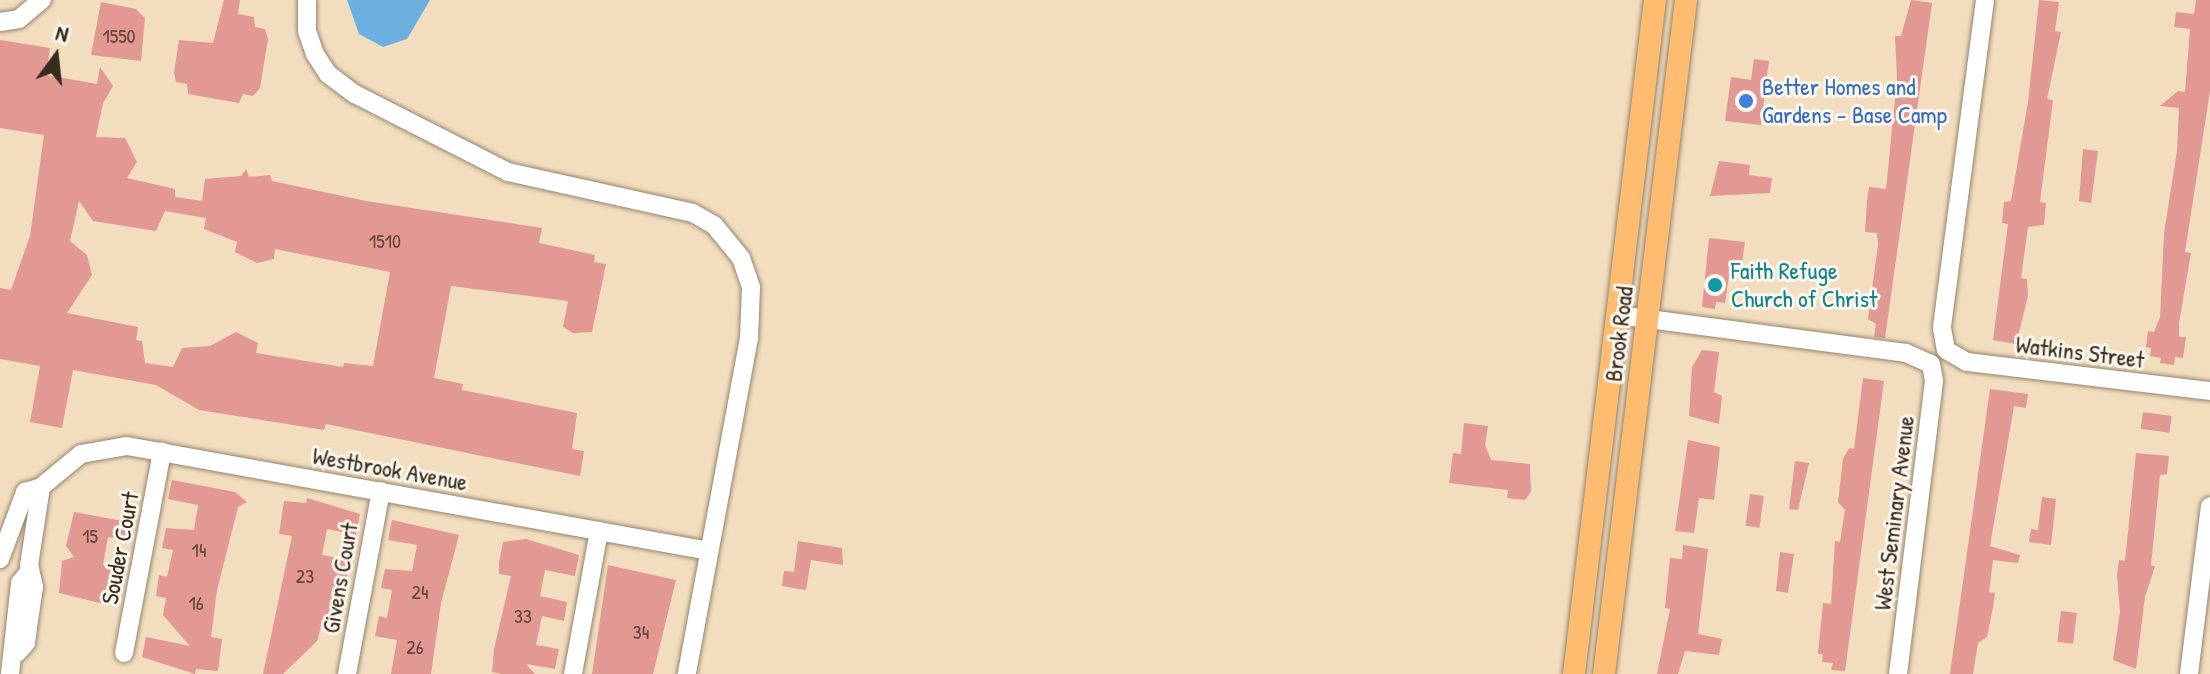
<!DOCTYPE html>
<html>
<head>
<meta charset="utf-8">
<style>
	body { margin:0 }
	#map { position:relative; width:2210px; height:674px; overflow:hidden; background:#f2debf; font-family:"Patrick Hand",sans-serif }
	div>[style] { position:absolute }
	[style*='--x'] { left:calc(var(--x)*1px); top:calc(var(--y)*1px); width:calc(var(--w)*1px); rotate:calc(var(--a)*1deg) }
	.water>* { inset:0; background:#6bb0e1 }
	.building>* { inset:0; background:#e29993; transform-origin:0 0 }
	.roads { filter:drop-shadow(0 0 2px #96846e) drop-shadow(0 0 2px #96846e) }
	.minor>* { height:18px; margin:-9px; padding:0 9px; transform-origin:9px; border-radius:9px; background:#fff }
	.major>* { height:22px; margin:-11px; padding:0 11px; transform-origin:11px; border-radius:11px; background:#fdbc70 }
	.dots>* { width:22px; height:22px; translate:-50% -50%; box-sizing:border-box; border:4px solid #fbf7ec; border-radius:50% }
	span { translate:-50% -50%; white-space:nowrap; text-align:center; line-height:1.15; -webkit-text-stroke:6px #fbf7ec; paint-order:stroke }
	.number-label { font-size:20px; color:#65463b }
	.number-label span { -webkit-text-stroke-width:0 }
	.shop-label { font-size:24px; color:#366cbe }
	.left { translate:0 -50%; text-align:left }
	.culture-label { font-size:24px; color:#0d838f }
	.street-label { font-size:24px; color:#3b2a1e }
	.north { position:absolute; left:16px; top:16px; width:80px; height:80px; -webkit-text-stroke:6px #fbf7ec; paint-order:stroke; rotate:15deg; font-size:22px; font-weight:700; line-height:32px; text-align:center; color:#3b2a1e }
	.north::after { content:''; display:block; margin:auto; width:28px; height:36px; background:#3b2a1e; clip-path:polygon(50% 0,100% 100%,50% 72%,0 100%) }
</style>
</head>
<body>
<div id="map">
	<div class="water">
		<i style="clip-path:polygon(347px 0,430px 0,407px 39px,383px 47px,359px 34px)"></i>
	</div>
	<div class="building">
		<i style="clip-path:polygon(224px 0,240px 0,238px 14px,254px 17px,255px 27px,265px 29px,268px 39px,260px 88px,253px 96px,243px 94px,239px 103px,188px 94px,187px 84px,176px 82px,174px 72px,179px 40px,213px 43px)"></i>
		<i style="clip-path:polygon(1911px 0,1932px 3px,1885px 338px,1874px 337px,1876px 324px,1868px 319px,1878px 245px,1877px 233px,1865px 232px,1867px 201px,1869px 187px,1886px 189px,1897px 80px,1895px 36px,1901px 36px)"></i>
		<i style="clip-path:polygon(2039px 0,2059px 2px,2055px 31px,2061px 32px,2047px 99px,2053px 100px,2040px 202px,2046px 203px,2044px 225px,2028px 227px,2021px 278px,2027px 279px,2028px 296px,2016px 344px,1993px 340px,2008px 224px,2002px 223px,2004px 202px,2011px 201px,2028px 102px)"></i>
		<i style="clip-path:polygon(2196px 0,2210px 0,2210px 91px,2185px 252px,2191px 253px,2179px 323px,2179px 337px,2186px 337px,2183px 358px,2175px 357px,2174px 365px,2160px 363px,2161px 358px,2150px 356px,2151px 348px,2146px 347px,2148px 331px,2154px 332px,2160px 317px,2164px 233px,2177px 151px,2179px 108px,2160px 106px,2178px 91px,2185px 92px,2190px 29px,2174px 27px,2176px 12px,2194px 14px)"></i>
		<i style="clip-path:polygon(101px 2px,136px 9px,145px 18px,141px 61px,91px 55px)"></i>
		<i style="clip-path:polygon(evenodd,0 40px,50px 48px,46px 75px,97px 84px,100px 67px,113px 86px,103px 103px,96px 137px,125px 138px,137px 162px,127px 178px,175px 189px,175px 197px,202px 201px,205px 179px,241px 176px,246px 169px,249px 177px,270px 175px,272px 181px,366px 201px,542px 228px,539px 243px,595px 255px,594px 262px,606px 264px,592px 332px,573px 333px,563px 327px,568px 301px,451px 286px,434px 378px,463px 384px,462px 390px,577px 413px,572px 449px,584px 451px,580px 476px,326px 424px,324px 430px,199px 410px,156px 385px,73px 370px,62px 428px,30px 422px,40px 366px,0 359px,0 288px,11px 290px,30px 236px,44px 135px,0 128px,0 40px,79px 201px,93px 221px,156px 231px,165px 211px,206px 218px,204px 229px,237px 242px,235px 252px,257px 263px,274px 259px,275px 249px,390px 272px,373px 366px,344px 363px,343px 367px,256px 353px,258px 343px,236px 332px,210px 346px,182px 348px,173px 367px,145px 363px,142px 341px,136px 340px,138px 327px,67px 313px,92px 275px,87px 255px,70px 241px,79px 201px)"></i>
		<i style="clip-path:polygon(1754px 59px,1769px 61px,1761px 125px,1725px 121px,1731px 77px,1751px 80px)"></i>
		<i style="clip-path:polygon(2083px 149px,2098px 151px,2091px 203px,2079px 201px)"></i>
		<i style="clip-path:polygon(1719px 161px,1750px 165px,1749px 175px,1772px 178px,1770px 193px,1710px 196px)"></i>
		<i style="clip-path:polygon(1709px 238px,1745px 242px,1741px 270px,1730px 269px,1725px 303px,1716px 302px,1715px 309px,1702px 307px)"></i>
		<i style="clip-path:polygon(1702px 350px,1719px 352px,1714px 392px,1722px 396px,1719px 424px,1689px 416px,1692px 367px)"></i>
		<i style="clip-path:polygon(1863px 378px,1884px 381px,1845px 671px,1831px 670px,1833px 663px,1822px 662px,1823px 654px,1818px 654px,1823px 603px,1831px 604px,1835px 541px,1840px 542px,1845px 510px,1838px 502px,1843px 459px,1849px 448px,1854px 449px)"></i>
		<i style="clip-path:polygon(1990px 389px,2028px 394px,2026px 408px,2014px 406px,1990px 546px,2020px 555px,2018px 563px,1993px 560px,1989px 592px,1995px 593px,1993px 607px,1987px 637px,1978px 643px,1973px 674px,1950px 674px)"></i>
		<i style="left:2143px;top:412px;width:29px;height:17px;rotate:8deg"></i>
		<i style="clip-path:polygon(1464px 423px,1488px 426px,1485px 445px,1491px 460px,1530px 464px,1531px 492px,1525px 500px,1507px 498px,1508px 490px,1449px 483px,1453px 453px,1461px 454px)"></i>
		<i style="clip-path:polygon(1688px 440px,1720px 447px,1714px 500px,1699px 498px,1694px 533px,1675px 531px)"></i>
		<i style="clip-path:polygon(2136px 453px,2169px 456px,2167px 474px,2160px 475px,2151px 566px,2155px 566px,2145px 597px,2136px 669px,2113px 660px,2120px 612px,2117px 575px,2119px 560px,2125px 561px)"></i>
		<i style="clip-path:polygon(1795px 461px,1809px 463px,1798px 510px,1789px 509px)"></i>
		<i style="clip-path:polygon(172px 480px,235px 492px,247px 502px,238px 507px,217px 590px,211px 637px,222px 639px,218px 671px,196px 669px,195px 674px,142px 657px,146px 637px,190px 646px,163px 615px,166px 598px,156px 596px,159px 575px,167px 577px,173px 550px,162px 548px,166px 528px,194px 530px,198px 505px,168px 499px)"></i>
		<i style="left:1750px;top:494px;width:14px;height:32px;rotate:8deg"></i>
		<i style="clip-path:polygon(2042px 497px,2056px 499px,2051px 545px,2029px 542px,2031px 529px,2038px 530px)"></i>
		<i style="clip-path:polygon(307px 498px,360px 514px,356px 535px,327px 529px,322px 555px,350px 560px,346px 580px,336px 578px,331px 606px,342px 608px,338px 630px,321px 627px,317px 641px,283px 674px,263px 674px,292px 536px,279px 534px,284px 501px,306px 503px)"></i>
		<i style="clip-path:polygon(74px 512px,134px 523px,131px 541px,108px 537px,103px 565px,126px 570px,122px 589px,111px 587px,108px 605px,59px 593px,62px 561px,74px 557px,66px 546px)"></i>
		<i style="clip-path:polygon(392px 520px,459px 535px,441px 603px,431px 674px,391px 674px,397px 640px,375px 636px,379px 616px,387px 618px,392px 590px,381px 588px,385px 569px,412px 571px,417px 545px,388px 540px)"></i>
		<i style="clip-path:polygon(526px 539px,579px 555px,575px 576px,545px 570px,540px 596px,567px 602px,564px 621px,542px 616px,536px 645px,559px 649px,555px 669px,526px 664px,535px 674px,502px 674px,492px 672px,494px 649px,511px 576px,499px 574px,499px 563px,503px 542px)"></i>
		<i style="clip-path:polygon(798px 541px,842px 548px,843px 565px,811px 560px,806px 590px,782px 586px,784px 571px,794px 572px)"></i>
		<i style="clip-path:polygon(1683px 545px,1708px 549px,1698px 634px,1722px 639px,1719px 655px,1685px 651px,1678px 674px,1657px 674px,1670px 609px,1665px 608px,1670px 558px,1682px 559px)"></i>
		<i style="clip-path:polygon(1780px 552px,1794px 554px,1788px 593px,1776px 591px)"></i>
		<i style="clip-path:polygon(608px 565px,676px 580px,653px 674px,592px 674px)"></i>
		<i style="left:2061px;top:611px;width:16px;height:31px;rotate:7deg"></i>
	</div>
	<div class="roads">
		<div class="minor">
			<i style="--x:307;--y:0;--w:31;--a:90"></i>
			<i style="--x:307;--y:31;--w:24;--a:71"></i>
			<i style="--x:315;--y:54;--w:24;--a:57"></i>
			<i style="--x:328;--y:74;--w:34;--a:37"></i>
			<i style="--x:355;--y:94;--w:172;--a:27"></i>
			<i style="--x:508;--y:172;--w:189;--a:12.5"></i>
			<i style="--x:693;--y:213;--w:24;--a:30"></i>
			<i style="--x:714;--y:225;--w:43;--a:50.7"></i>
			<i style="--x:741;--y:258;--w:31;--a:71"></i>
			<i style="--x:751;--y:287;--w:51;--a:92.2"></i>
			<i style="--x:749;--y:338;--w:342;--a:100.5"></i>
			<i style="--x:1985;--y:0;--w:331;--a:97.5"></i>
			<i style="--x:1942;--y:328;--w:22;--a:80"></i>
			<i style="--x:1946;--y:350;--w:24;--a:30"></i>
			<i style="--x:1967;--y:362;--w:245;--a:6.8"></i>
			<i style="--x:0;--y:22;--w:19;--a:-9"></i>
			<i style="--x:19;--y:19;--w:30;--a:-40"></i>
			<i style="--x:1618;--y:315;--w:290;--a:7.5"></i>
			<i style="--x:1906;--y:353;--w:27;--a:24"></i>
			<i style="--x:1931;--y:364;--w:17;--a:80"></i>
			<i style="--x:1934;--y:381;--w:295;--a:97"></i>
			<i style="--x:41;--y:487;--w:52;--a:-39.5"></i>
			<i style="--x:81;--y:454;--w:47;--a:-9.9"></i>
			<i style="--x:127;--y:446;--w:591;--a:10.23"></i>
			<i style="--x:0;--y:559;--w:72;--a:-69.5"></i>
			<i style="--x:25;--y:492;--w:17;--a:-17"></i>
			<i style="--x:41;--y:487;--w:79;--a:98.7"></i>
			<i style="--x:29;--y:565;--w:23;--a:77"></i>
			<i style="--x:34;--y:587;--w:40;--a:98.5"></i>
			<i style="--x:28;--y:627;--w:16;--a:97"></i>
			<i style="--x:26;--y:643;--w:13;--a:132"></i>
			<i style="--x:124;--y:653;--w:205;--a:-79.3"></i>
			<i style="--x:10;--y:674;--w:92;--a:-83.7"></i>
			<i style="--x:20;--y:583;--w:13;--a:-51"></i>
			<i style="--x:347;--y:674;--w:186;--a:-79.5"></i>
			<i style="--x:573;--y:674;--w:145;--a:-79.7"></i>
			<i style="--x:2189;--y:674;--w:169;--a:-82.9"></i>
		</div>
		<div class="major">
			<i style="--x:1574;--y:674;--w:679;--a:-83.15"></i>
			<i style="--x:1604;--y:674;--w:679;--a:-83.06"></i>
		</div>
	</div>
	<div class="dots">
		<i style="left:1746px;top:101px;background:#3f7fe0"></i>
		<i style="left:1715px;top:285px;background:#0f9aa8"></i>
	</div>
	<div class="number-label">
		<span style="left:119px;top:35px">1550</span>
		<span style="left:385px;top:240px">1510</span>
		<span style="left:90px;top:535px">15</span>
		<span style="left:199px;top:549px">14</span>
		<span style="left:305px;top:575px">23</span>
		<span style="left:420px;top:591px">24</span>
		<span style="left:196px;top:602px">16</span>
		<span style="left:523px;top:615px">33</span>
		<span style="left:641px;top:631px">34</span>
		<span style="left:415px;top:646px">26</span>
	</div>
	<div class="shop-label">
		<span class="left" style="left:1762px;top:101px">Better Homes and<br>Gardens - Base Camp</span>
	</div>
	<div class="culture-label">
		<span class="left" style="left:1731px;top:285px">Faith Refuge<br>Church of Christ</span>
	</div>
	<div class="street-label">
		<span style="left:1619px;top:334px;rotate:-83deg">Brook Road</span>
		<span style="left:2080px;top:352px;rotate:7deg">Watkins Street</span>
		<span style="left:390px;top:469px;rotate:10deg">Westbrook Avenue</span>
		<span style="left:1894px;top:513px;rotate:-83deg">West Seminary Avenue</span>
		<span style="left:120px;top:548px;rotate:-79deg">Souder Court</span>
		<span style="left:340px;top:578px;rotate:-80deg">Givens Court</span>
	</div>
	<div class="north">N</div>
</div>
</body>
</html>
